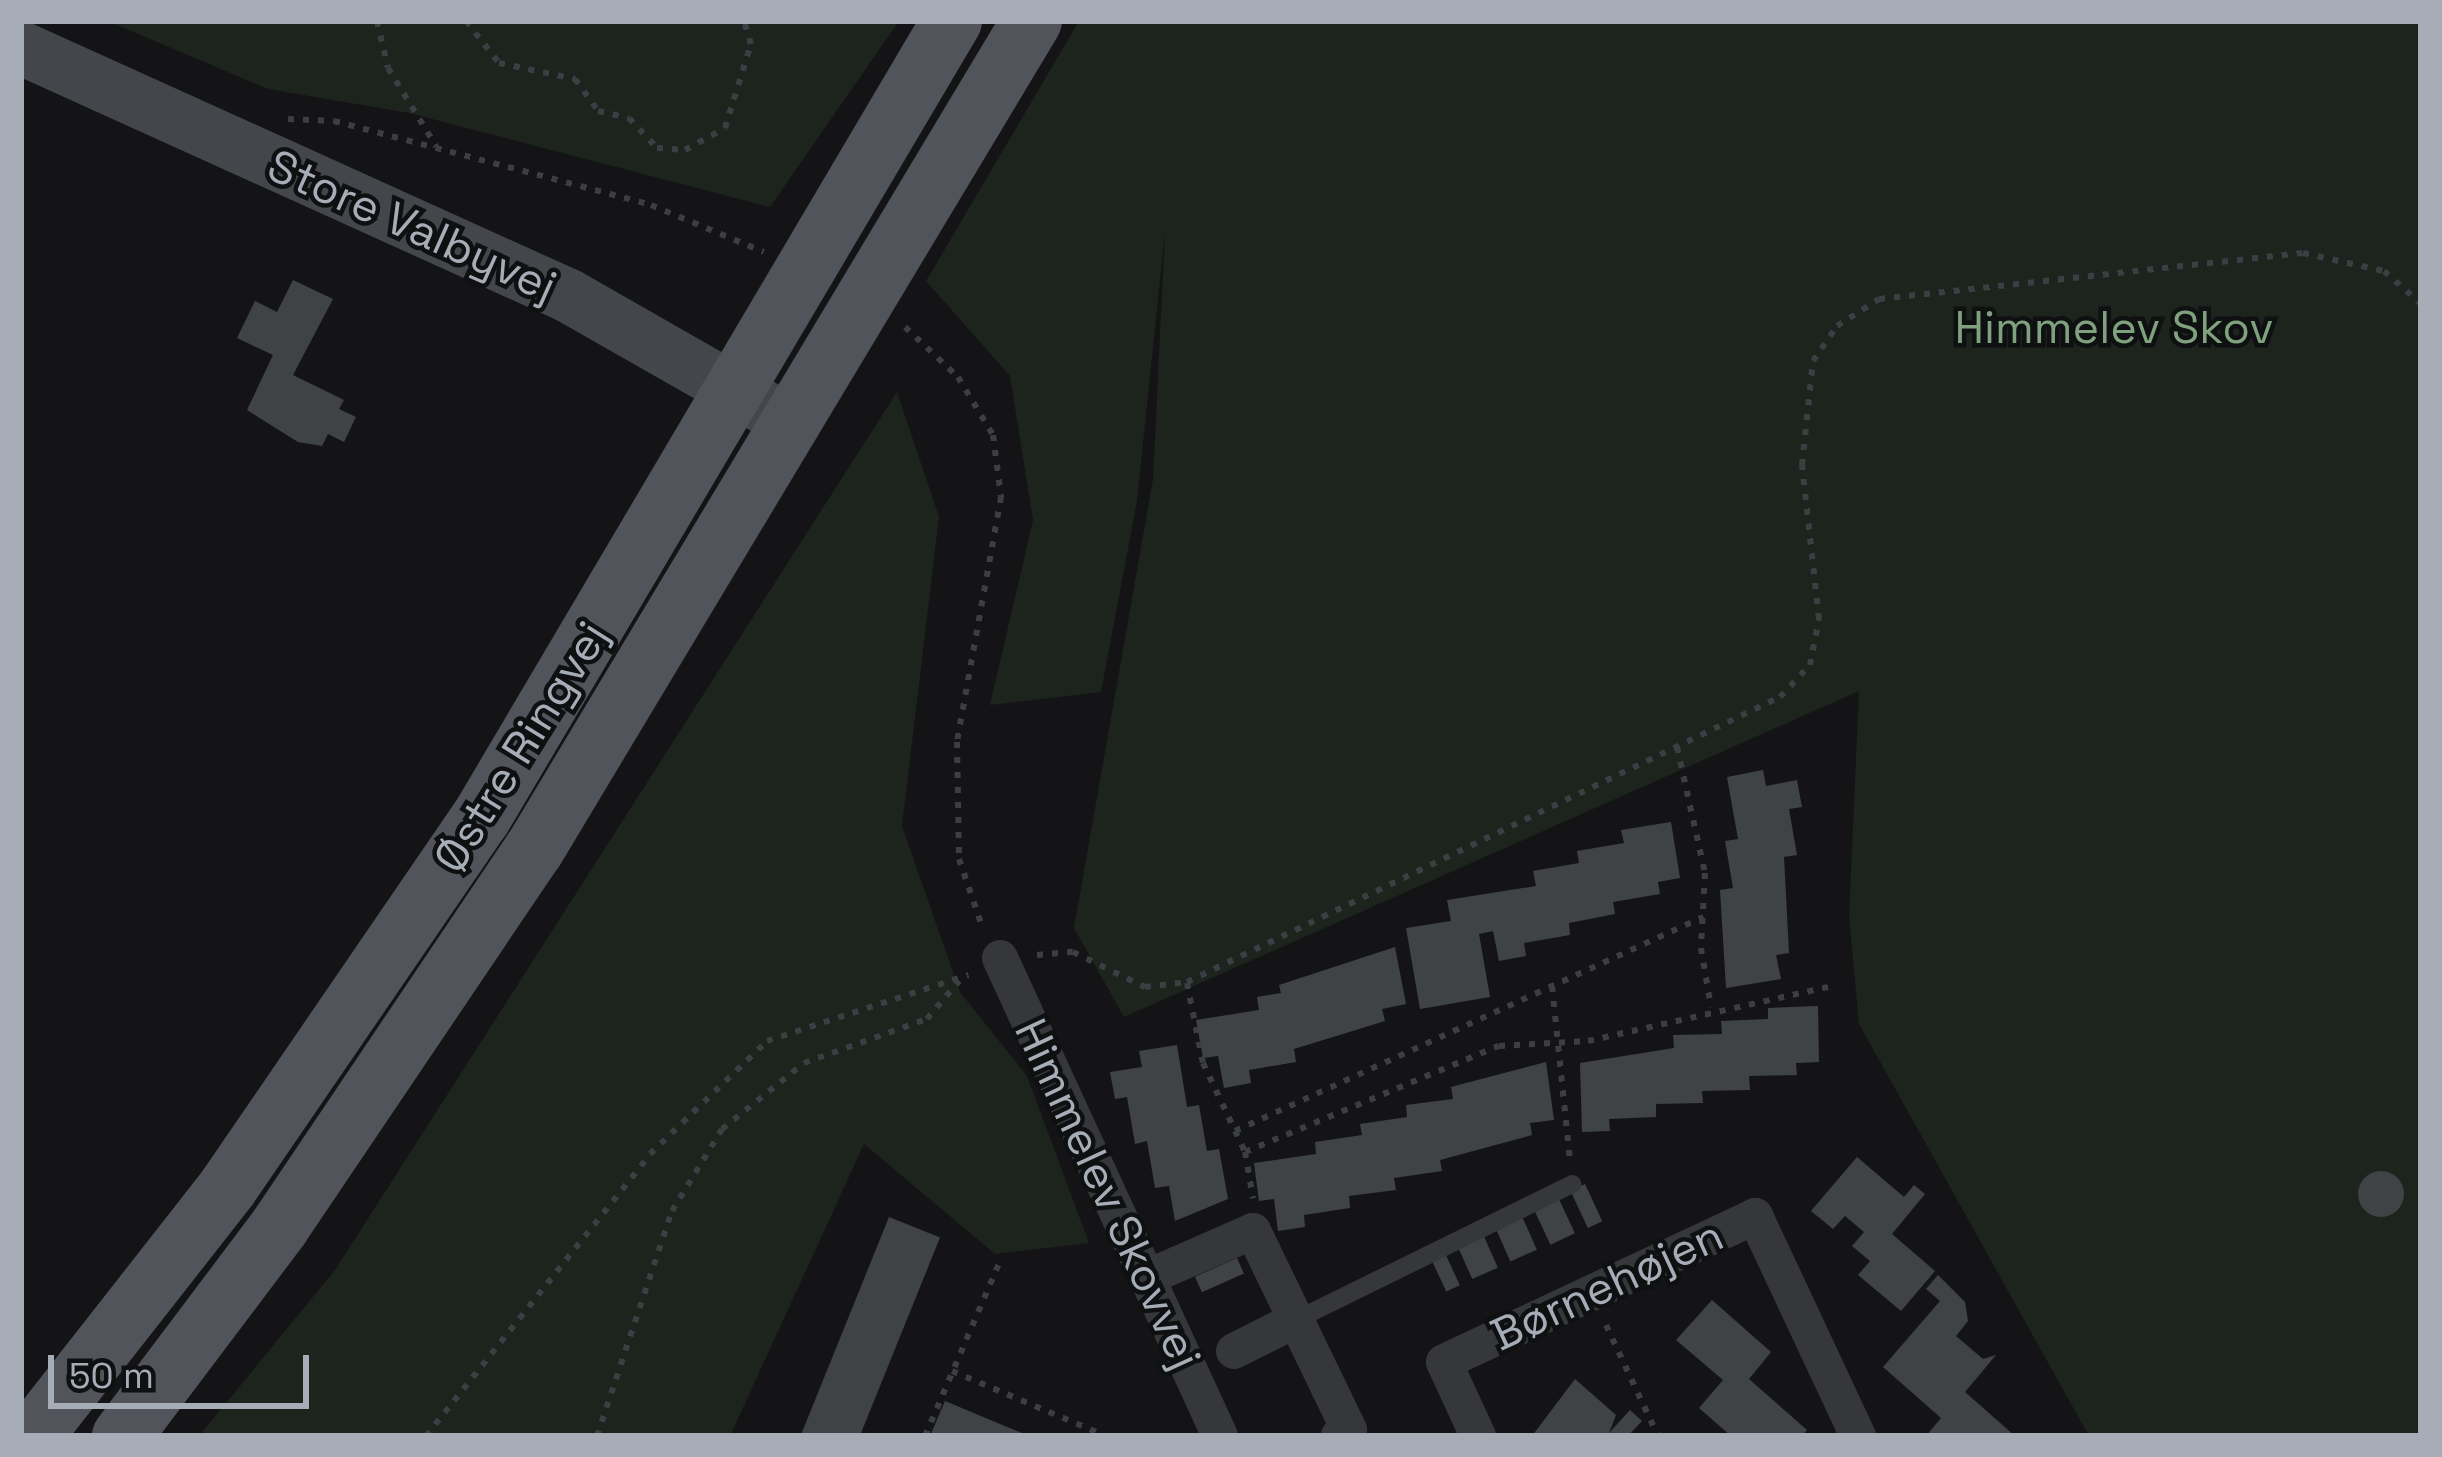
<!DOCTYPE html>
<html>
<head>
<meta charset="utf-8">
<style>
	body { margin:0 }
	#map { position:relative; width:2442px; height:1457px; overflow:hidden; background:#141416; font-family:"Space Grotesk",sans-serif }
	div>[style] { position:absolute }
	[style*='--x'] { left:calc(var(--x)*1px); top:calc(var(--y)*1px); width:calc(var(--w)*1px); rotate:calc(var(--a)*1deg) }
	.green>* { inset:0; background:#1c241d }
	.building>* { inset:0; background:#404346; transform-origin:0 0 }
	.round { border-radius:50% }
	.path>* { height:6px; margin-top:-3px; transform-origin:0; background:repeating-linear-gradient(90deg,#3b3e42 0 6px,transparent 0 15px) }
	.lane>* { height:18px; margin:-9px; padding:0 9px; transform-origin:9px; border-radius:9px; background:#35373b }
	.street>* { height:36px; margin:-18px; padding:0 18px; transform-origin:18px; border-radius:18px; background:#35373b }
	.secondary>* { height:54px; margin:-27px; padding:0 27px; transform-origin:27px; border-radius:27px; background:#43464b }
	.primary>* { height:60px; margin:-30px; padding:0 30px; transform-origin:30px; border-radius:30px; background:#51545a }
	span { translate:-50% -50%; white-space:nowrap; text-align:center; line-height:1.15; -webkit-text-stroke:9px #0f1011; paint-order:stroke }
	.street-label { font-size:45px; color:#a6adb6 }
	.park-label { font-size:45px; color:#7fa17d }
	.frame { position:absolute; inset:0; border:24px solid #a6adb6; pointer-events:none }
	.scale { position:absolute; left:48px; top:1355px; width:261px; height:54px; box-sizing:border-box; border:6px solid #a6adb6; border-top:0; padding-left:15px; font-size:36px; line-height:42px; white-space:nowrap; color:#a6adb6; -webkit-text-stroke:9px #0f1011; paint-order:stroke }
</style>
</head>
<body>
<div id="map">
	<div class="green">
		<i style="clip-path:polygon(108px 21px,899px 21px,770px 207px,409px 113px,268px 89px)"></i>
		<i style="clip-path:polygon(1079px 21px,2421px 21px,2421px 1436px,2089px 1436px,1859px 1024px,1849px 916px,1859px 691px,1124px 1017px,1074px 928px,1153px 479px,1165px 232px,1137px 501px,1101px 692px,990px 705px,1033px 520px,1010px 376px,926px 281px)"></i>
		<i style="clip-path:polygon(897px 392px,939px 517px,902px 826px,960px 992px,1027px 1076px,1089px 1243px,995px 1254px,864px 1144px,730px 1436px,199px 1436px,335px 1270px)"></i>
	</div>
	<div class="building">
		<i style="clip-path:polygon(293px 280px,333px 299px,293px 375px,344px 400px,339px 409px,356px 417px,344px 442px,328px 434px,322px 446px,298px 442px,247px 410px,273px 355px,237px 338px,255px 301px,277px 312px)"></i>
		<i style="clip-path:polygon(1763px 770px,1766px 786px,1797px 780px,1802px 807px,1789px 809px,1797px 855px,1784px 857px,1789px 953px,1776px 955px,1781px 979px,1726px 988px,1720px 890px,1733px 888px,1725px 841px,1738px 839px,1727px 777px)"></i>
		<i style="clip-path:polygon(1671px 822px,1680px 878px,1658px 882px,1660px 894px,1613px 902px,1615px 914px,1569px 923px,1570px 935px,1524px 943px,1526px 956px,1499px 961px,1493px 931px,1479px 934px,1490px 997px,1420px 1009px,1406px 928px,1451px 921px,1447px 900px,1536px 886px,1533px 871px,1579px 863px,1577px 851px,1624px 843px,1621px 830px)"></i>
		<i style="clip-path:polygon(1395px 947px,1406px 1004px,1382px 1009px,1385px 1021px,1294px 1049px,1296px 1062px,1249px 1070px,1251px 1083px,1224px 1088px,1218px 1056px,1203px 1058px,1196px 1020px,1259px 1010px,1257px 997px,1281px 993px,1279px 985px)"></i>
		<i style="clip-path:polygon(1818px 1006px,1819px 1062px,1796px 1063px,1797px 1075px,1749px 1076px,1750px 1090px,1702px 1091px,1703px 1103px,1656px 1104px,1656px 1117px,1609px 1119px,1610px 1131px,1582px 1132px,1580px 1063px,1674px 1048px,1673px 1035px,1722px 1034px,1721px 1021px,1768px 1019px,1768px 1008px)"></i>
		<i style="clip-path:polygon(1177px 1045px,1187px 1107px,1199px 1105px,1207px 1151px,1219px 1149px,1228px 1199px,1175px 1221px,1169px 1186px,1155px 1188px,1147px 1141px,1135px 1144px,1127px 1097px,1115px 1099px,1110px 1072px,1142px 1067px,1139px 1051px)"></i>
		<i style="clip-path:polygon(1546px 1062px,1554px 1120px,1530px 1123px,1532px 1135px,1440px 1160px,1442px 1171px,1394px 1178px,1396px 1190px,1349px 1196px,1350px 1208px,1304px 1215px,1305px 1227px,1278px 1231px,1274px 1199px,1259px 1201px,1254px 1163px,1316px 1154px,1315px 1142px,1362px 1135px,1360px 1124px,1407px 1117px,1406px 1105px,1453px 1099px,1451px 1087px)"></i>
		<i style="clip-path:polygon(1857px 1157px,1904px 1197px,1914px 1185px,1925px 1194px,1892px 1234px,1935px 1271px,1901px 1311px,1858px 1275px,1870px 1261px,1852px 1246px,1864px 1232px,1845px 1216px,1833px 1229px,1811px 1211px)"></i>
		<i class="round" style="left:2358px;top:1171px;width:46px;height:46px"></i>
		<i style="left:1585px;top:1184px;width:41px;height:16px;rotate:65deg"></i>
		<i style="left:1558px;top:1197px;width:40px;height:27px;rotate:65deg"></i>
		<i style="left:1521px;top:1214px;width:39px;height:29px;rotate:66deg"></i>
		<i style="left:889px;top:1217px;width:55px;height:237px;rotate:22deg"></i>
		<i style="left:1482px;top:1232px;width:39px;height:28px;rotate:66deg"></i>
		<i style="left:1443px;top:1249px;width:40px;height:15px;rotate:65deg"></i>
		<i style="left:1237px;top:1258px;width:17px;height:46px;rotate:66deg"></i>
		<i style="clip-path:polygon(1938px 1275px,1965px 1302px,1968px 1321px,1956px 1336px,1983px 1359px,1996px 1355px,1965px 1392px,2015px 1436px,1926px 1436px,1941px 1418px,1883px 1367px,1940px 1301px,1926px 1289px)"></i>
		<i style="clip-path:polygon(1712px 1300px,1771px 1352px,1749px 1379px,1807px 1430px,1802px 1436px,1731px 1436px,1699px 1408px,1723px 1380px,1676px 1340px)"></i>
		<i style="clip-path:polygon(1575px 1379px,1616px 1415px,1609px 1433px,1630px 1410px,1642px 1421px,1628px 1436px,1532px 1436px)"></i>
		<i style="clip-path:polygon(945px 1401px,1029px 1436px,930px 1436px)"></i>
	</div>
	<div class="path">
		<i style="--x:377;--y:21;--w:48;--a:76.8"></i>
		<i style="--x:388;--y:68;--w:92;--a:58.4"></i>
		<i style="--x:466;--y:21;--w:53;--a:51.8"></i>
		<i style="--x:499;--y:63;--w:78;--a:11.9"></i>
		<i style="--x:575;--y:79;--w:39;--a:54"></i>
		<i style="--x:598;--y:111;--w:32;--a:13"></i>
		<i style="--x:629;--y:118;--w:41;--a:47"></i>
		<i style="--x:657;--y:148;--w:28;--a:4"></i>
		<i style="--x:685;--y:150;--w:46;--a:-28.8"></i>
		<i style="--x:725;--y:128;--w:88;--a:-72.8"></i>
		<i style="--x:751;--y:44;--w:24;--a:-107"></i>
		<i style="--x:288;--y:119;--w:46;--a:2.5"></i>
		<i style="--x:334;--y:121;--w:328;--a:14.8"></i>
		<i style="--x:651;--y:205;--w:122;--a:22.6"></i>
		<i style="--x:905;--y:327;--w:73;--a:43.3"></i>
		<i style="--x:958;--y:377;--w:68;--a:58.9"></i>
		<i style="--x:993;--y:435;--w:63;--a:82.6"></i>
		<i style="--x:1001;--y:497;--w:249;--a:100.2"></i>
		<i style="--x:957;--y:742;--w:117;--a:89"></i>
		<i style="--x:959;--y:859;--w:74;--a:71.1"></i>
		<i style="--x:1677;--y:747;--w:129;--a:77.5"></i>
		<i style="--x:1705;--y:873;--w:75;--a:93.1"></i>
		<i style="--x:1701;--y:948;--w:60;--a:80.4"></i>
		<i style="--x:1037;--y:955;--w:36;--a:-5"></i>
		<i style="--x:1073;--y:952;--w:80;--a:25.9"></i>
		<i style="--x:1145;--y:987;--w:42;--a:-6.8"></i>
		<i style="--x:1187;--y:982;--w:658;--a:-25.67"></i>
		<i style="--x:1780;--y:697;--w:44;--a:-46.8"></i>
		<i style="--x:1810;--y:665;--w:47;--a:-78.9"></i>
		<i style="--x:1819;--y:619;--w:155;--a:-96.3"></i>
		<i style="--x:1802;--y:465;--w:105;--a:-84"></i>
		<i style="--x:1813;--y:361;--w:42;--a:-55.6"></i>
		<i style="--x:1837;--y:326;--w:50;--a:-32.7"></i>
		<i style="--x:1879;--y:299;--w:426;--a:-6.2"></i>
		<i style="--x:2303;--y:253;--w:83;--a:12.5"></i>
		<i style="--x:2384;--y:271;--w:50;--a:41.7"></i>
		<i style="--x:1187;--y:983;--w:82;--a:78.7"></i>
		<i style="--x:1203;--y:1063;--w:98;--a:64.7"></i>
		<i style="--x:1245;--y:1152;--w:47;--a:80.1"></i>
		<i style="--x:1552;--y:986;--w:176;--a:84.1"></i>
		<i style="--x:1235;--y:1131;--w:515;--a:-24.57"></i>
		<i style="--x:1245;--y:1152;--w:275;--a:-22.7"></i>
		<i style="--x:1499;--y:1046;--w:89;--a:-3.2"></i>
		<i style="--x:1588;--y:1041;--w:251;--a:-12.7"></i>
		<i style="--x:1606;--y:1325;--w:123;--a:64.9"></i>
		<i style="--x:952;--y:1371;--w:167;--a:22.9"></i>
		<i style="--x:426;--y:1436;--w:360;--a:-51.5"></i>
		<i style="--x:650;--y:1154;--w:163;--a:-44"></i>
		<i style="--x:767;--y:1041;--w:212;--a:-18.2"></i>
		<i style="--x:597;--y:1436;--w:237;--a:-71.6"></i>
		<i style="--x:672;--y:1211;--w:96;--a:-58.6"></i>
		<i style="--x:722;--y:1129;--w:105;--a:-38.8"></i>
		<i style="--x:804;--y:1063;--w:131;--a:-19.7"></i>
		<i style="--x:927;--y:1019;--w:50;--a:-49.9"></i>
		<i style="--x:925;--y:1436;--w:190;--a:-66.8"></i>
	</div>
	<div class="lane">
		<i style="--x:1296;--y:1320;--w:308;--a:-26.2"></i>
	</div>
	<div class="street">
		<i style="--x:1000;--y:958;--w:526;--a:65.29"></i>
		<i style="--x:1146;--y:1278;--w:117;--a:-23.7"></i>
		<i style="--x:1253;--y:1231;--w:221;--a:64.2"></i>
		<i style="--x:1349;--y:1430;--w:12;--a:149"></i>
		<i style="--x:1234;--y:1351;--w:69;--a:-26.6"></i>
		<i style="--x:1478;--y:1436;--w:81;--a:-114.7"></i>
		<i style="--x:1444;--y:1362;--w:344;--a:-25.1"></i>
		<i style="--x:1755;--y:1216;--w:243;--a:64.9"></i>
	</div>
	<div class="secondary">
		<i style="--x:21;--y:48;--w:602;--a:24.35"></i>
		<i style="--x:569;--y:296;--w:258;--a:29.7"></i>
	</div>
	<div class="primary">
		<i style="--x:33;--y:1436;--w:316;--a:-51.9"></i>
		<i style="--x:228;--y:1187;--w:447;--a:-55.6"></i>
		<i style="--x:481;--y:818;--w:926;--a:-59.42"></i>
		<i style="--x:122;--y:1436;--w:263;--a:-53"></i>
		<i style="--x:280;--y:1226;--w:454;--a:-56"></i>
		<i style="--x:534;--y:850;--w:967;--a:-59.01"></i>
	</div>
	<div class="street-label">
		<span style="left:412px;top:226px;rotate:24deg">Store Valbyvej</span>
		<span style="left:521px;top:747px;rotate:-58deg">Østre Ringvej</span>
		<span style="left:1108px;top:1194px;rotate:65deg">Himmelev Skovvej</span>
		<span style="left:1607px;top:1285px;rotate:-25deg">Børnehøjen</span>
	</div>
	<div class="park-label">
		<span style="left:2114px;top:328px">Himmelev Skov</span>
	</div>
	<div class="frame"></div>
	<div class="scale">50 m</div>
</div>
</body>
</html>
